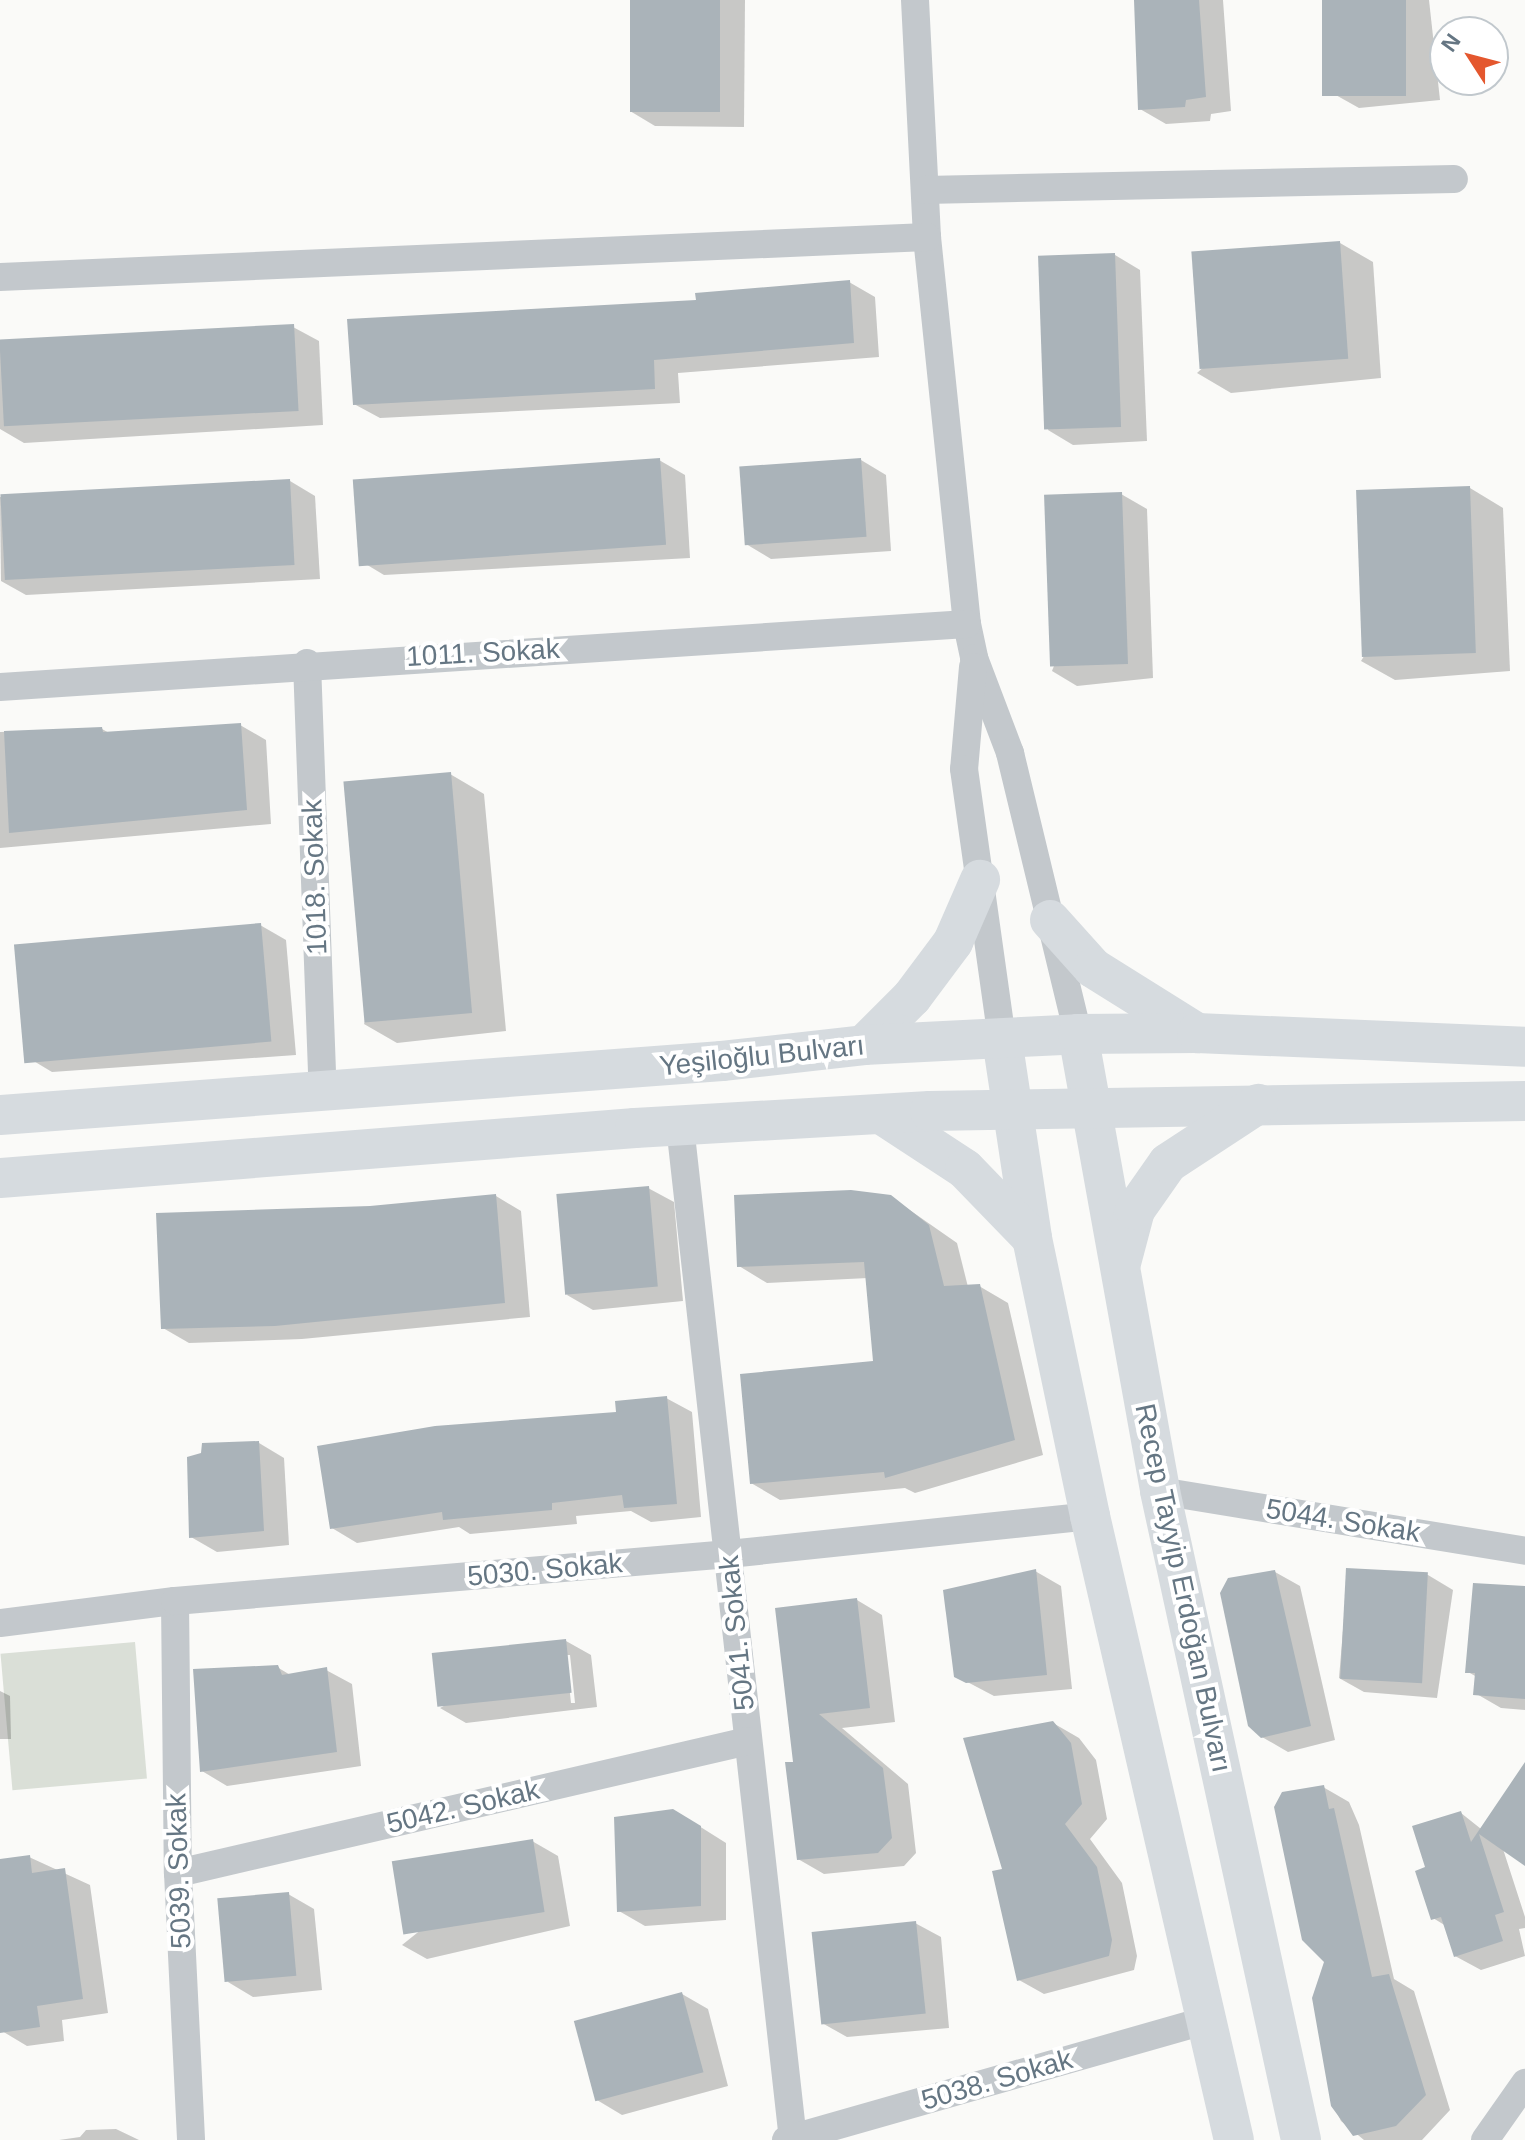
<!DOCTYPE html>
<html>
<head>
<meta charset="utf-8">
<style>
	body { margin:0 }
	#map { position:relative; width:1525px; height:2140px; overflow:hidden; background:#fafaf8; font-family:Helvetica,sans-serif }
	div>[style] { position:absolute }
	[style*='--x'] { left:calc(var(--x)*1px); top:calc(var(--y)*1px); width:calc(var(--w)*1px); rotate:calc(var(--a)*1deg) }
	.green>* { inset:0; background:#dadfd7; transform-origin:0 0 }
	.shadow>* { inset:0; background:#0003 }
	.building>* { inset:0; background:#aab3b9; transform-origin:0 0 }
	.minor>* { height:28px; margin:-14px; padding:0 14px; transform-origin:14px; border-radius:14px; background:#c3c8cc }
	.secondary>* { height:40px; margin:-20px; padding:0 20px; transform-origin:20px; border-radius:20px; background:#d6dbdf }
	span { translate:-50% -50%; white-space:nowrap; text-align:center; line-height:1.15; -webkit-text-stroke:8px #fff; paint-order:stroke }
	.street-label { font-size:28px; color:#657683 }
	.north { position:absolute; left:1429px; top:16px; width:80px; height:80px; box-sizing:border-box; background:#fff; border:2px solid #c1c8cd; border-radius:50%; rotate:306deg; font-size:22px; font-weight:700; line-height:32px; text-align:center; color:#657683 }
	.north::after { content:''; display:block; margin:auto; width:28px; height:36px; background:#e4572e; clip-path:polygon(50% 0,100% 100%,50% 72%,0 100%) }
</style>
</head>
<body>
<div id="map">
	<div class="green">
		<i style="left:135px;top:1642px;width:137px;height:135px;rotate:85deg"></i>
	</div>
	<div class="shadow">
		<i style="clip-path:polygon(632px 0,745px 0,744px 127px,655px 126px,630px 111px)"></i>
		<i style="clip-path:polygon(1136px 0,1223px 0,1231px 111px,1211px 114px,1210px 121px,1166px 124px,1140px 109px)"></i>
		<i style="clip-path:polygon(1324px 0,1429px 0,1440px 100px,1359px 108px,1334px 94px)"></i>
		<i style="clip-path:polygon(1340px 243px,1373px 262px,1381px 378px,1231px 393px,1197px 373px)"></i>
		<i style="clip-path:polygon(1115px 255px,1140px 270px,1147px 441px,1073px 445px,1048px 430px)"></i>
		<i style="clip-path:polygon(849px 282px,875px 297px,879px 357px,678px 373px,680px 403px,380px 418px,354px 404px,698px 302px)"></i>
		<i style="clip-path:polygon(293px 327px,319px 341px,323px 425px,24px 443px,0 429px,0 344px)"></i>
		<i style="clip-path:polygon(659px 460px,685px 475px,690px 558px,384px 575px,359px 560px)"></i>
		<i style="clip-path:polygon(861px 460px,886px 475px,891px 551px,771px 559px,746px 544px)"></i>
		<i style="clip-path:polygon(290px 481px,315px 496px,320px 579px,26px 595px,1px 581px,0 497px)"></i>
		<i style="clip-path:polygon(1470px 488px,1503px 508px,1510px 671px,1395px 680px,1361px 661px)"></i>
		<i style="clip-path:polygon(1121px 494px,1147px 509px,1153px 678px,1077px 686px,1052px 671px)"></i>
		<i style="clip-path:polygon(240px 725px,266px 740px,271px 824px,0 848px,0 732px,102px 729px,111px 734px)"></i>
		<i style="clip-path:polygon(450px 774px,484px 794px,506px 1031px,397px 1043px,364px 1024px)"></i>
		<i style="clip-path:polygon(260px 925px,286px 940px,296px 1055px,52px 1072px,27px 1057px)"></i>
		<i style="clip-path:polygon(648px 1188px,674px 1202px,683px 1301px,593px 1310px,567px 1295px)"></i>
		<i style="clip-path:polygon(496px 1196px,521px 1211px,530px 1317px,302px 1339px,189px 1343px,163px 1328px,370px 1208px)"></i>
		<i style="clip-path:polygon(891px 1197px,957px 1243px,968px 1287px,979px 1286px,1008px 1303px,1043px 1455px,915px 1493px,905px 1488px,780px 1500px,751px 1483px,876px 1363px,868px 1278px,767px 1283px,739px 1266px)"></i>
		<i style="clip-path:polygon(666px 1398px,692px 1412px,701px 1517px,651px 1522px,631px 1511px,576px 1516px,577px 1524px,470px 1534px,459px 1527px,357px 1543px,332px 1528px)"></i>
		<i style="clip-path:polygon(259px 1443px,284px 1458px,289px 1545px,217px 1552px,191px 1537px)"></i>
		<i style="clip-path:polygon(1348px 1570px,1428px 1575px,1453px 1590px,1437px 1698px,1364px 1692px,1339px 1678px)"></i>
		<i style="clip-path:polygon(1035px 1571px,1061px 1586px,1072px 1689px,994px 1696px,956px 1676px)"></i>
		<i style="clip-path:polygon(1275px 1572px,1300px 1586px,1335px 1740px,1288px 1752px,1262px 1737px)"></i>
		<i style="clip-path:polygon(1525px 1588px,1525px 1710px,1501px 1708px,1475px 1693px,1477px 1677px,1468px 1672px)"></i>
		<i style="clip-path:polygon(857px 1600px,882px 1615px,895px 1722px,842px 1728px,908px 1784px,916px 1853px,904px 1866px,824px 1874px,798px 1859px,796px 1763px)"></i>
		<i style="clip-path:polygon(evenodd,566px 1641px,591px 1655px,597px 1707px,466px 1723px,440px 1708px,566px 1641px,566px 1655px,570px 1655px,575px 1703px,571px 1703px,566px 1655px)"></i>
		<i style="clip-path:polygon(277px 1667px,292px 1676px,326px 1670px,352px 1684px,361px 1766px,227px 1786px,202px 1771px)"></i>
		<i style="clip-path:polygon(0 1691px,10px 1696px,11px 1739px,0 1739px)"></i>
		<i style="clip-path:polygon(1053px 1723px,1079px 1738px,1096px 1760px,1107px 1819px,1090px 1839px,1122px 1883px,1137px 1956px,1134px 1970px,1044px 1994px,1019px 1980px,1004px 1870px)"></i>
		<i style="clip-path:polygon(1323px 1787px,1349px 1802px,1359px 1825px,1394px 1979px,1414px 1991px,1450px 2110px,1422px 2140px,1364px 2140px,1341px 2121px,1333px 2105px)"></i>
		<i style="clip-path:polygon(1461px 1813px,1525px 1864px,1503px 1849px,1525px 1917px,1525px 1928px,1519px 1929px,1525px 1956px,1481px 1970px,1455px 1956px,1446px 1926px,1433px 1918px,1427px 1868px)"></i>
		<i style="clip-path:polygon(699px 1826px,726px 1843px,726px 1920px,645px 1926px,619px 1911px)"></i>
		<i style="clip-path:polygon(532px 1841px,558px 1856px,570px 1926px,427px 1959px,402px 1945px)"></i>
		<i style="clip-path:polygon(29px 1857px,90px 1885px,108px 2013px,62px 2020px,64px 2041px,27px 2046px,2px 2031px,0 1861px)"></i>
		<i style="clip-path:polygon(288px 1894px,314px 1909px,322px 1990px,253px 1997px,228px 1982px)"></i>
		<i style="clip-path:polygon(915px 1923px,941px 1937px,949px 2028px,847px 2037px,822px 2023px)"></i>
		<i style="clip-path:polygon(682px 1994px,708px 2009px,728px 2086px,622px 2115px,597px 2100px)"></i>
		<i style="clip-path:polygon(116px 2129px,139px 2140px,59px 2140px,80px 2137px,86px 2130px)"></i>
	</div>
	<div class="building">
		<i style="left:630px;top:0;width:90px;height:112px"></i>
		<i style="clip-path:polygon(1134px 0,1199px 0,1206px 97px,1186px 100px,1185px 107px,1138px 110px)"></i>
		<i style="left:1322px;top:0;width:84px;height:96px"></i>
		<i style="left:1340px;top:241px;width:118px;height:149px;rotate:86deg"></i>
		<i style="left:1115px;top:253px;width:174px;height:77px;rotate:88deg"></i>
		<i style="clip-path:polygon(850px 280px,854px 343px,654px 360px,655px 389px,353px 405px,347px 319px,696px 300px,695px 293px)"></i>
		<i style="left:294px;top:324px;width:87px;height:295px;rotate:87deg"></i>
		<i style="left:660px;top:458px;width:87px;height:308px;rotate:86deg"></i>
		<i style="left:861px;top:458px;width:79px;height:122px;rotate:86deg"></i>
		<i style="left:290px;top:479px;width:86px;height:290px;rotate:87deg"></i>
		<i style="left:1470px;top:486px;width:167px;height:114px;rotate:88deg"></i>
		<i style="left:1122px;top:492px;width:172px;height:78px;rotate:88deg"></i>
		<i style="clip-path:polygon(241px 723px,247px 810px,9px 833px,4px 731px,102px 727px,103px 732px)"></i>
		<i style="left:451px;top:772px;width:242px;height:108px;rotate:85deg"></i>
		<i style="left:261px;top:923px;width:119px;height:248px;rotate:85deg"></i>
		<i style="left:649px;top:1186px;width:101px;height:93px;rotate:85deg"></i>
		<i style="clip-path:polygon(851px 1190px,891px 1195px,929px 1225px,944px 1286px,980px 1284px,1015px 1440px,885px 1478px,884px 1472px,750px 1484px,740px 1374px,873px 1361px,864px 1262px,737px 1267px,734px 1195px)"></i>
		<i style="clip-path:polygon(496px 1194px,505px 1303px,275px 1326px,161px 1329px,156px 1213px,370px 1206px)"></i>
		<i style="clip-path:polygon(667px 1396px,677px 1504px,624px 1508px,622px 1495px,552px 1503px,552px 1510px,443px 1520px,442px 1512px,330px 1529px,317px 1446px,435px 1426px,616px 1412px,615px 1401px)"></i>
		<i style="clip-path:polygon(259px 1441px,264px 1531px,189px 1538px,187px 1457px,201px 1453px,202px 1443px)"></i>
		<i style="left:1346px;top:1568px;width:82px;height:111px;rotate:3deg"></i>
		<i style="clip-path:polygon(1036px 1569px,1047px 1675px,966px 1683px,954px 1677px,943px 1590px)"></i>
		<i style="clip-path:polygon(1275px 1570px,1311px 1726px,1261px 1738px,1248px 1726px,1220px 1593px,1228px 1578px)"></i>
		<i style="clip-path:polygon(1473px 1583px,1525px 1586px,1525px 1699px,1473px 1695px,1475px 1673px,1465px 1673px)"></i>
		<i style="clip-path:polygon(857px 1598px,870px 1708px,819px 1714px,883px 1768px,892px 1838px,878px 1853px,797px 1860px,785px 1762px,793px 1762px,775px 1608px)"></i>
		<i style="left:566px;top:1639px;width:54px;height:135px;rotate:84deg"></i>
		<i style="clip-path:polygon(278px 1665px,282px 1675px,327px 1667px,337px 1752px,200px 1772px,193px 1669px)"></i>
		<i style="clip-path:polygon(1053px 1721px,1071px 1743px,1082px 1804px,1065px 1824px,1097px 1867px,1112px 1940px,1109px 1956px,1017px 1981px,992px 1871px,1002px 1869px,963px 1738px)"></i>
		<i style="clip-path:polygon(1525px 1762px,1525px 1866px,1479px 1834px,1504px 1912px,1495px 1915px,1503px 1941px,1454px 1957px,1441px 1917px,1431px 1920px,1415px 1871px,1425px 1867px,1412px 1826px,1461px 1811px,1471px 1842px)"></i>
		<i style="clip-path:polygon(1324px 1785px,1329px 1809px,1334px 1808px,1372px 1977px,1389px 1974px,1426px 2095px,1396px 2126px,1353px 2136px,1331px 2106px,1312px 1998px,1324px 1962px,1302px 1940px,1274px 1807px,1282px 1792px)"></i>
		<i style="clip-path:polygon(673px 1809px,701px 1826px,701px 1906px,617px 1912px,614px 1817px)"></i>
		<i style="left:533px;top:1839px;width:74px;height:143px;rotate:81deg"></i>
		<i style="clip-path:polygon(30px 1855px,32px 1873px,65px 1868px,83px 1999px,37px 2006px,40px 2027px,0 2033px,0 1859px)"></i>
		<i style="left:289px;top:1892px;width:84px;height:72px;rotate:85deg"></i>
		<i style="left:916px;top:1921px;width:93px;height:105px;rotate:84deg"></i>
		<i style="left:682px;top:1992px;width:83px;height:112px;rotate:75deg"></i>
	</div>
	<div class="minor">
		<i style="--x:915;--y:0;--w:237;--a:87.1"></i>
		<i style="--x:927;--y:237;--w:389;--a:84.1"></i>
		<i style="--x:967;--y:624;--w:35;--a:78"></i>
		<i style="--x:974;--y:658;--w:102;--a:69.2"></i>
		<i style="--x:1010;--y:753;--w:289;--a:76.4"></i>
		<i style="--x:925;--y:190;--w:529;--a:-1.19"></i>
		<i style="--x:0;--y:277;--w:928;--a:-2.47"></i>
		<i style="--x:307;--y:663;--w:429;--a:87.9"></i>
		<i style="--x:973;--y:667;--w:102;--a:95"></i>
		<i style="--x:964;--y:769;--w:273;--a:82"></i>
		<i style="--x:0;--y:687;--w:969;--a:-3.73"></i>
		<i style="--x:680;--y:1126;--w:1020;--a:83.64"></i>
		<i style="--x:1160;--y:1491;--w:370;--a:9.3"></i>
		<i style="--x:175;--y:1601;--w:272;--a:89.4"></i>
		<i style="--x:178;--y:1873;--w:267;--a:87.2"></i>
		<i style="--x:0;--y:1623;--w:176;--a:-7.2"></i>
		<i style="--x:175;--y:1601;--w:556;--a:-4.85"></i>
		<i style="--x:729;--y:1554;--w:363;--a:-6"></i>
		<i style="--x:178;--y:1873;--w:585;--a:-13.04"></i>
		<i style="--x:786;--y:2140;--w:438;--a:-15.9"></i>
		<i style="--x:1485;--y:2140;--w:70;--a:-54.9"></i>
	</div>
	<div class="secondary">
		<i style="--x:1050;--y:920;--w:64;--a:48.1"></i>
		<i style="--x:1093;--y:968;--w:123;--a:32"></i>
		<i style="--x:1078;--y:1034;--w:464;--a:79.8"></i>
		<i style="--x:1160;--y:1491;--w:664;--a:77.74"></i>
		<i style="--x:1002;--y:1039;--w:201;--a:81.4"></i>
		<i style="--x:1032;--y:1238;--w:284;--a:78.2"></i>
		<i style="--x:1090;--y:1516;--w:640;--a:77.01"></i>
		<i style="--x:864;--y:1045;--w:68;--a:-45"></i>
		<i style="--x:912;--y:997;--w:69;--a:-53.3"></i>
		<i style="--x:953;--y:942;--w:68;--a:-66.5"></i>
		<i style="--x:881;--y:1114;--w:100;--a:33.2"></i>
		<i style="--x:965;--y:1169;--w:95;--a:45.9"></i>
		<i style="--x:0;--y:1115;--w:724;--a:-4.28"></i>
		<i style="--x:722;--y:1061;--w:143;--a:-6.4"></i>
		<i style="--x:864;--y:1045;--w:214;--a:-2.9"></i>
		<i style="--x:1078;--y:1034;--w:119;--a:-0.5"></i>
		<i style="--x:1197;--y:1033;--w:328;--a:2.4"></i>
		<i style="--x:0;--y:1178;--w:637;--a:-4.5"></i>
		<i style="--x:635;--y:1128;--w:295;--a:-3.3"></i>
		<i style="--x:930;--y:1111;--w:595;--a:-0.96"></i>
		<i style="--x:1121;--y:1263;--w:55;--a:-75.2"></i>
		<i style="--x:1135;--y:1210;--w:57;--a:-54.9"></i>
		<i style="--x:1168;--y:1163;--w:108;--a:-33.2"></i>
	</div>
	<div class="street-label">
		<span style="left:483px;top:653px;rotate:-3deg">1011. Sokak</span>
		<span style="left:315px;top:877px;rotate:-92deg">1018. Sokak</span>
		<span style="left:762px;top:1056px;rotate:-6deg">Yeşiloğlu Bulvarı</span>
		<span style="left:1343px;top:1521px;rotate:9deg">5044. Sokak</span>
		<span style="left:545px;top:1570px;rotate:-5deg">5030. Sokak</span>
		<span style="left:1183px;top:1588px;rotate:78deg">Recep Tayyip Erdoğan Bulvarı</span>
		<span style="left:737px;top:1633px;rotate:-96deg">5041. Sokak</span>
		<span style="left:463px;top:1807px;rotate:-13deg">5042. Sokak</span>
		<span style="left:179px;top:1871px;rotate:-92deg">5039. Sokak</span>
		<span style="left:997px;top:2080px;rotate:-16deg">5038. Sokak</span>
	</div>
	<div class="north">N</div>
</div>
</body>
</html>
